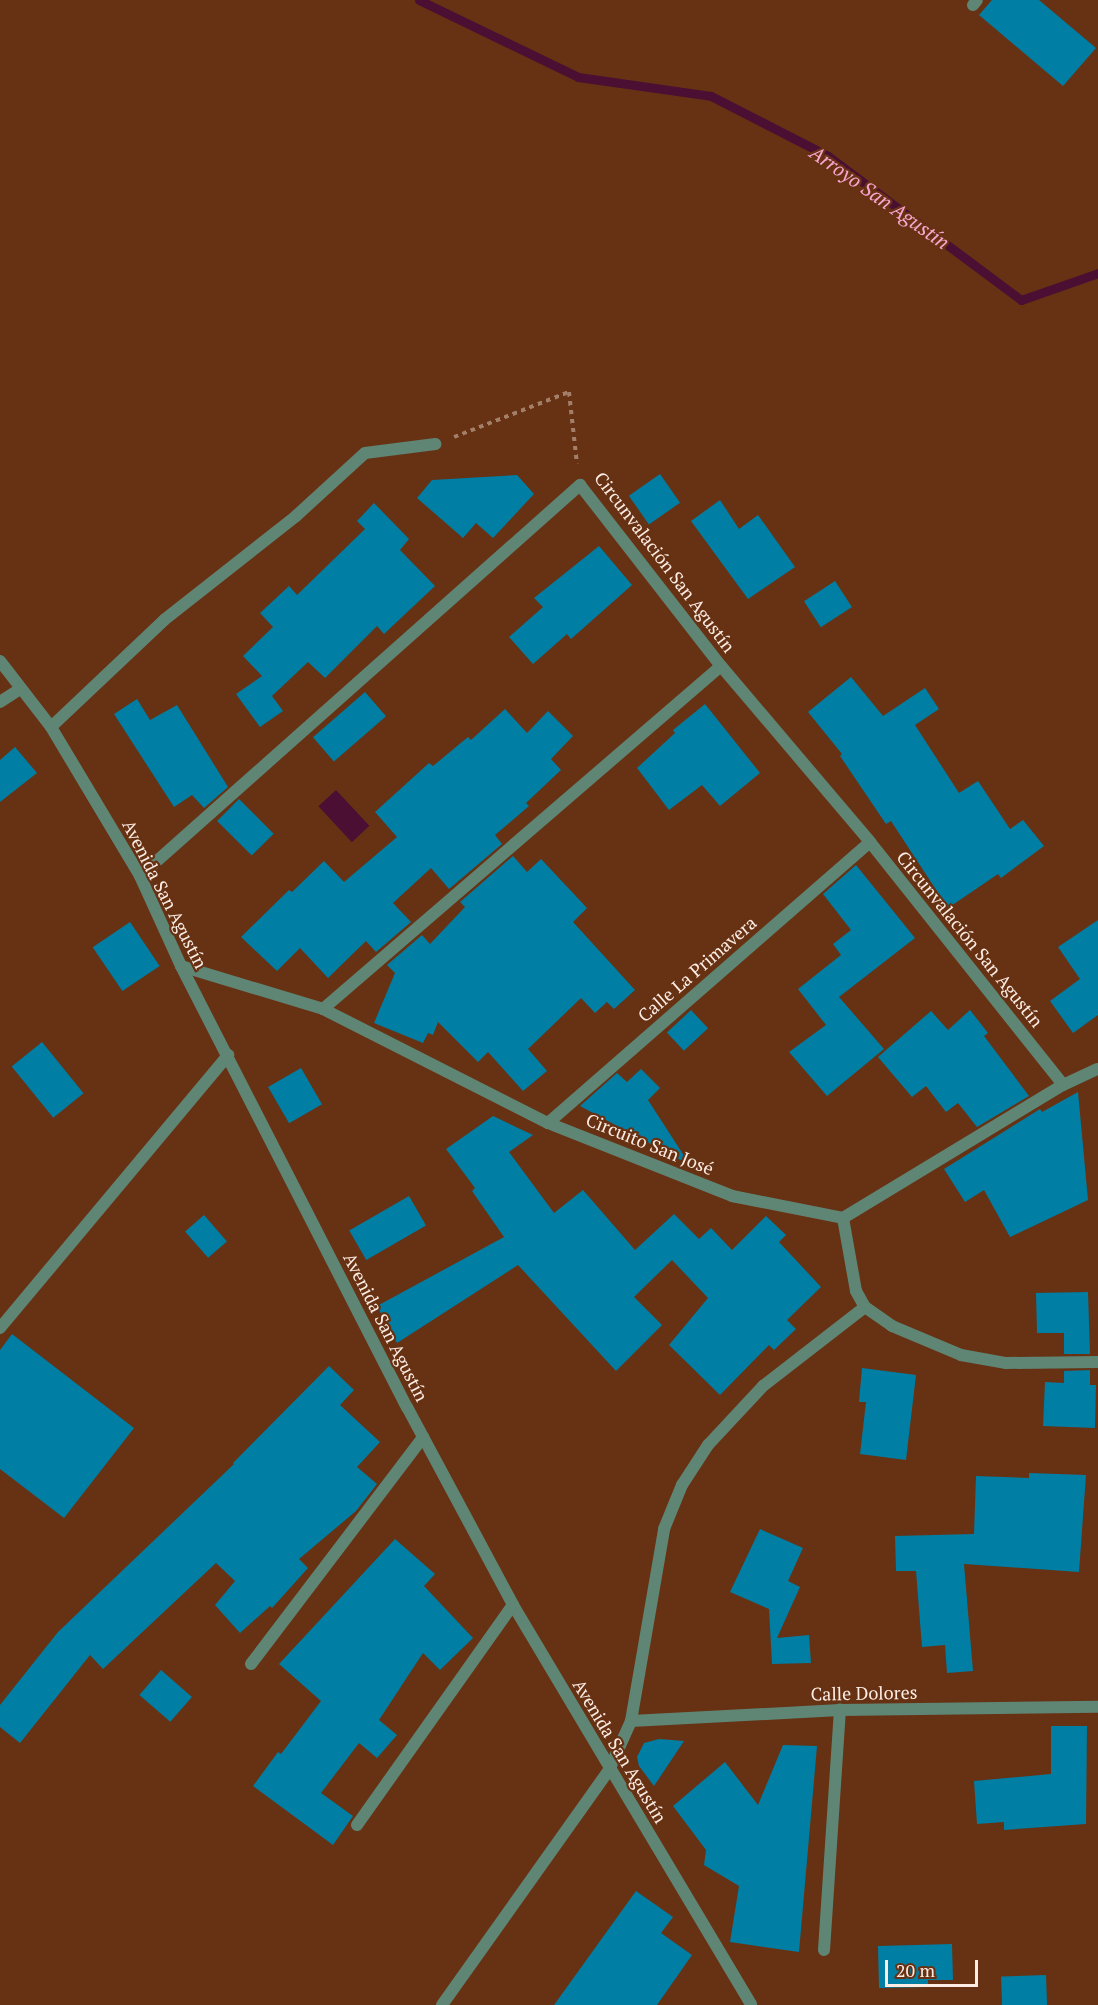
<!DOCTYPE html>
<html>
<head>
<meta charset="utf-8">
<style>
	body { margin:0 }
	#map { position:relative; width:1098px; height:2005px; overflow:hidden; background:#663213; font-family:"PT Serif",serif }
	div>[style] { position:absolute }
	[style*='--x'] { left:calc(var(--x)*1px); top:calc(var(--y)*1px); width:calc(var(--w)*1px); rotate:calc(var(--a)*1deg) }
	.water>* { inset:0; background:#4a0f33; transform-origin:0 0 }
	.stream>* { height:9px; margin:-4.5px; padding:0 4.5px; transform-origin:4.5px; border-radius:4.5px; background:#4a0f33 }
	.building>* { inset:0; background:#007ea4; transform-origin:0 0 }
	.path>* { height:4px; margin-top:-2px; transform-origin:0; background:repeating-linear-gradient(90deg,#a37e68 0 4.5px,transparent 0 9px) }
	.service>* { height:12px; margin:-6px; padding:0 6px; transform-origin:6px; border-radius:6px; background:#5f8575 }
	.minor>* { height:12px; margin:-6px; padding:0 6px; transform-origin:6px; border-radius:6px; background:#5f8575 }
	span { translate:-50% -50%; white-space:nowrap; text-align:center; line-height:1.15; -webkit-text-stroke:4.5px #663213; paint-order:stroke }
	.street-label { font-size:18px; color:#fdece4 }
	.water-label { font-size:20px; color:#fba5d1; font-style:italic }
	.scale { position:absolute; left:885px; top:1960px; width:93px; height:27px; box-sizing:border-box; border:3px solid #fdece4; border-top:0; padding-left:8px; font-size:18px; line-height:21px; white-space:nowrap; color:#fdece4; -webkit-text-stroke:4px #663213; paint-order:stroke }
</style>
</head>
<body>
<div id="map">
	<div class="water">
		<i style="left:336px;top:790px;width:49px;height:24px;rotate:47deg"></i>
	</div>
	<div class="stream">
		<i style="--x:419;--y:0;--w:177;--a:25.8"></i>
		<i style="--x:578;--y:77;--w:134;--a:8.1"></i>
		<i style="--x:711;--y:96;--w:131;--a:27.1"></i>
		<i style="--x:828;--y:156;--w:241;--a:36.7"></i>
		<i style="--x:1021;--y:300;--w:82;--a:-19.3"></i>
	</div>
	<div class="building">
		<i style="clip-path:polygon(992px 0,1039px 0,1096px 48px,1063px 86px,979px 15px)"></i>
		<i style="left:660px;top:474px;width:35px;height:38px;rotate:55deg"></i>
		<i style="clip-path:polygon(517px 475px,534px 494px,493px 538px,476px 523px,463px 538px,417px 498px,432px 480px)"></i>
		<i style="clip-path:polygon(720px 500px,739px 529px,758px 515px,795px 567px,748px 599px,691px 521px)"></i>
		<i style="clip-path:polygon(374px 503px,409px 539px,400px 550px,435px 586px,384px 634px,377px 626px,325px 678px,308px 662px,272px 696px,283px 711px,260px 727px,236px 694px,262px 676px,243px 656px,273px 627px,260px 613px,289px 586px,297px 595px,365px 529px,357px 521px)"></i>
		<i style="clip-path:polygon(599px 546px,632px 585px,571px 639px,567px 634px,533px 664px,509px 637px,543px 607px,534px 598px)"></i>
		<i style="left:835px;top:581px;width:31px;height:37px;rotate:57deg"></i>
		<i style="clip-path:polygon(851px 677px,883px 716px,925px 688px,939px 709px,915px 725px,959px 793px,978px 781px,1010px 829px,1023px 820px,1044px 846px,1001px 878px,998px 874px,948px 908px,891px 821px,886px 824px,840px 756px,842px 754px,808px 712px)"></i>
		<i style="left:365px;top:692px;width:32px;height:69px;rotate:49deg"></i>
		<i style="clip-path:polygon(137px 699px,150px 720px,177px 705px,228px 787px,204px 808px,192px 795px,174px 807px,114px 714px)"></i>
		<i style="clip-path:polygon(705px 704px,760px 773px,720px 806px,702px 785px,669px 810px,637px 768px,675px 733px,673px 730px)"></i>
		<i style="clip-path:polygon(505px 709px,527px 733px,548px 711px,573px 736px,551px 759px,561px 770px,526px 803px,529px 806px,495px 835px,502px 844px,449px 889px,431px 868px,393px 903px,411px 922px,376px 952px,366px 941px,328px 978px,300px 948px,277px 971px,241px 937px,289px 890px,292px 892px,324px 861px,344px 882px,397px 837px,375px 812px,429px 763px,433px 766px,468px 737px,471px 740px)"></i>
		<i style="clip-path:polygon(15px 747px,37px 773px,0 802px,0 760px)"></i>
		<i style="left:239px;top:799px;width:49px;height:31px;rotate:45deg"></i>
		<i style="clip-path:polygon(513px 856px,527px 872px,541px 859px,587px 908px,573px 922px,635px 990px,614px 1009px,607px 1002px,595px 1013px,581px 998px,528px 1049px,547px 1071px,523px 1091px,488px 1052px,478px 1062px,438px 1022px,433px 1035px,428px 1033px,423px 1043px,374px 1023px,395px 973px,387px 965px,422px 935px,430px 944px,465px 907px,460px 902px)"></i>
		<i style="clip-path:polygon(856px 865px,915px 938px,839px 997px,884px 1049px,827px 1096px,789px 1052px,826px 1025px,798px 989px,841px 955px,833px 944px,851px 930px,823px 894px)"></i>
		<i style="clip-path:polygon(1098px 920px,1098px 1015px,1073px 1033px,1050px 1001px,1080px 979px,1058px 947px)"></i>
		<i style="left:130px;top:922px;width:53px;height:45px;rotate:56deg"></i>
		<i style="left:691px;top:1010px;width:25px;height:33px;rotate:47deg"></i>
		<i style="clip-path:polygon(970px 1010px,988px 1033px,984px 1036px,1029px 1096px,977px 1127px,958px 1103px,946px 1112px,926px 1086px,912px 1097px,878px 1057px,931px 1011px,948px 1030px)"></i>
		<i style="left:42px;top:1042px;width:66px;height:39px;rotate:51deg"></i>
		<i style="left:301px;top:1068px;width:42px;height:38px;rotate:60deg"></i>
		<i style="clip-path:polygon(641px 1069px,660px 1088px,648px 1100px,690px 1165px,580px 1106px,617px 1073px,627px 1082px)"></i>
		<i style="clip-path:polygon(1078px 1092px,1088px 1200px,1010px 1237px,984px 1190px,965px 1202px,944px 1169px,1040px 1109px,1042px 1112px)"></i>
		<i style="clip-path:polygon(493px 1116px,533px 1135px,509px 1152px,554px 1213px,583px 1190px,635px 1250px,674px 1214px,699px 1239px,711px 1228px,732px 1250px,766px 1216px,786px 1235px,779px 1242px,821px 1287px,787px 1320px,796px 1329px,774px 1350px,769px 1345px,720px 1395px,669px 1345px,708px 1298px,672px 1260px,634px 1297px,662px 1325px,616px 1371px,518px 1265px,397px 1343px,377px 1306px,504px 1237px,472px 1191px,475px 1188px,446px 1149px)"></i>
		<i style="left:409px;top:1196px;width:34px;height:69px;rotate:60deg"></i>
		<i style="left:204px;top:1215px;width:35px;height:25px;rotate:49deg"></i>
		<i style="clip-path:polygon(1088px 1292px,1090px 1354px,1064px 1354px,1064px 1333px,1037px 1333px,1036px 1293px)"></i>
		<i style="clip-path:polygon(12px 1334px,134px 1428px,64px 1518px,0 1469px,0 1350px)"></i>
		<i style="clip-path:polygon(329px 1366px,354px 1390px,340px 1405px,380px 1442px,357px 1467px,377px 1484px,356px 1511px,299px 1559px,308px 1568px,272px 1608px,270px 1606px,240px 1633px,215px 1605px,235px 1581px,216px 1563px,103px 1669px,90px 1655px,20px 1743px,0 1727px,0 1705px,58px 1632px,234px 1464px,233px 1463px)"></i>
		<i style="clip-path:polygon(862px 1368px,916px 1375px,906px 1460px,860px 1454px,866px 1402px,859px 1402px)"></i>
		<i style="clip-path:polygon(1090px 1370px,1090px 1385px,1096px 1385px,1095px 1428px,1043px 1426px,1045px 1382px,1064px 1383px,1064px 1371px)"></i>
		<i style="clip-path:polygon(1029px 1473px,1086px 1475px,1079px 1572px,964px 1564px,973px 1671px,947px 1673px,945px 1645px,922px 1647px,916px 1571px,896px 1571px,895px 1536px,974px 1534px,976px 1476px,1029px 1478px)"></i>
		<i style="clip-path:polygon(760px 1529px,803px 1548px,788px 1581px,800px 1587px,777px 1638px,809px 1635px,811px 1663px,772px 1664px,769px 1609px,730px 1592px)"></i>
		<i style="clip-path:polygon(395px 1539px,435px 1574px,424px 1586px,473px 1638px,440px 1670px,423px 1653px,379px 1720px,397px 1735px,377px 1758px,359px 1743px,321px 1793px,353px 1816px,333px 1845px,253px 1786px,278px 1752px,281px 1754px,321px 1701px,279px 1664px)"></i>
		<i style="left:161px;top:1670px;width:41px;height:33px;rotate:41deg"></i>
		<i style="clip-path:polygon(1051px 1726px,1087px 1726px,1086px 1824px,1004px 1830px,1004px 1822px,977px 1824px,974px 1781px,1051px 1774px)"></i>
		<i style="clip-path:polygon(659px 1739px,684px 1741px,654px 1786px,639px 1766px,637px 1757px,644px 1743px)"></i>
		<i style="clip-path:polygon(783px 1745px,817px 1746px,799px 1952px,730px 1942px,739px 1886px,704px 1865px,706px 1850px,673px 1806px,725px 1762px,758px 1805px)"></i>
		<i style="clip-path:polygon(636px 1891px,673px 1917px,661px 1933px,692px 1955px,657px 2005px,554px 2005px)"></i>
		<i style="clip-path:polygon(952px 1944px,953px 1980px,928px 1980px,928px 1987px,879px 1988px,878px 1946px)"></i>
		<i style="left:1046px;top:1975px;width:30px;height:45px;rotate:88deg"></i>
	</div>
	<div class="path">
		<i style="--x:454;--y:437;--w:123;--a:-21.4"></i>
		<i style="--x:569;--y:392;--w:72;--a:83.7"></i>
	</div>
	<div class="service">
		<i style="--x:973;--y:5;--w:6;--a:-51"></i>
		<i style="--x:0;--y:1328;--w:356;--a:-50.1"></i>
	</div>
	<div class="minor">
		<i style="--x:0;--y:661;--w:83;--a:52.3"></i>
		<i style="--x:51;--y:727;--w:174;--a:59.1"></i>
		<i style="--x:140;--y:876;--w:99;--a:65.5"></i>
		<i style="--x:181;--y:966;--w:496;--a:62.9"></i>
		<i style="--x:407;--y:1407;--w:225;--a:61.8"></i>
		<i style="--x:513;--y:1605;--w:465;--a:59.2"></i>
		<i style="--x:0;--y:702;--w:24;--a:-33"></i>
		<i style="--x:51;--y:727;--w:156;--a:-43.4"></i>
		<i style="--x:164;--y:620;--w:168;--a:-38.2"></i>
		<i style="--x:296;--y:516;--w:93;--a:-42.4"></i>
		<i style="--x:365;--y:453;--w:71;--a:-7.3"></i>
		<i style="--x:140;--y:876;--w:589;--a:-41.63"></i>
		<i style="--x:580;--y:485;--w:229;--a:52.1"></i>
		<i style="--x:721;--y:666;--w:231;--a:49.7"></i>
		<i style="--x:870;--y:842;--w:310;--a:51.5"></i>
		<i style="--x:181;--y:966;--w:148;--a:16.8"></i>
		<i style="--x:323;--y:1009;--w:252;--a:26.9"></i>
		<i style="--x:548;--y:1123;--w:198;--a:21.6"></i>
		<i style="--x:732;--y:1196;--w:113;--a:11.2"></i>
		<i style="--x:843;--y:1218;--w:257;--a:-31.2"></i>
		<i style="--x:1063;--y:1085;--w:38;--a:-25"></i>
		<i style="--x:323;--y:1009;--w:525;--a:-40.76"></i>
		<i style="--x:548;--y:1123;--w:427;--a:-41.1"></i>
		<i style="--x:843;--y:1218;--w:74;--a:79.9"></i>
		<i style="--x:856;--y:1291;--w:18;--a:61"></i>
		<i style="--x:865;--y:1307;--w:33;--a:35"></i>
		<i style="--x:892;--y:1326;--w:75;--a:22.8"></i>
		<i style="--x:961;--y:1355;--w:46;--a:10.1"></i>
		<i style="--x:1006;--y:1363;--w:92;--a:-0.6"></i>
		<i style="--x:251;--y:1664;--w:285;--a:-52.8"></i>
		<i style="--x:631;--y:1721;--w:209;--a:-3"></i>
		<i style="--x:840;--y:1710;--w:258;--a:-0.7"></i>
		<i style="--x:357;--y:1825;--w:270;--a:-54.7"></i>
		<i style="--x:824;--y:1950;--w:241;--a:-86.2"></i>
		<i style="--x:442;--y:2005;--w:288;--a:-54.6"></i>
		<i style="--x:609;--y:1770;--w:54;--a:-65.8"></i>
		<i style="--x:631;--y:1721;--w:195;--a:-80.2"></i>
		<i style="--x:664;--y:1529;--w:48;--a:-67.8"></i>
		<i style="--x:682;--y:1485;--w:48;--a:-57"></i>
		<i style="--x:708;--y:1445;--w:81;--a:-47"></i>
		<i style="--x:763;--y:1386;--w:129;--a:-37.8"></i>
	</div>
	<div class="street-label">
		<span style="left:665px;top:562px;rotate:53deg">Circunvalación San Agustín</span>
		<span style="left:165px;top:894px;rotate:63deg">Avenida San Agustín</span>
		<span style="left:970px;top:939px;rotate:51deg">Circunvalación San Agustín</span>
		<span style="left:697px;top:969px;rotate:-41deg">Calle La Primavera</span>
		<span style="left:650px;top:1144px;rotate:22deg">Circuito San José</span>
		<span style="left:386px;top:1327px;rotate:63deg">Avenida San Agustín</span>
		<span style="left:864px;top:1693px;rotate:-1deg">Calle Dolores</span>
		<span style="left:620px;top:1751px;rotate:59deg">Avenida San Agustín</span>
	</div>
	<div class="water-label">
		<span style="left:880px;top:197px;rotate:35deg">Arroyo San Agustín</span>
	</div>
	<div class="scale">20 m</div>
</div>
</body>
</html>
